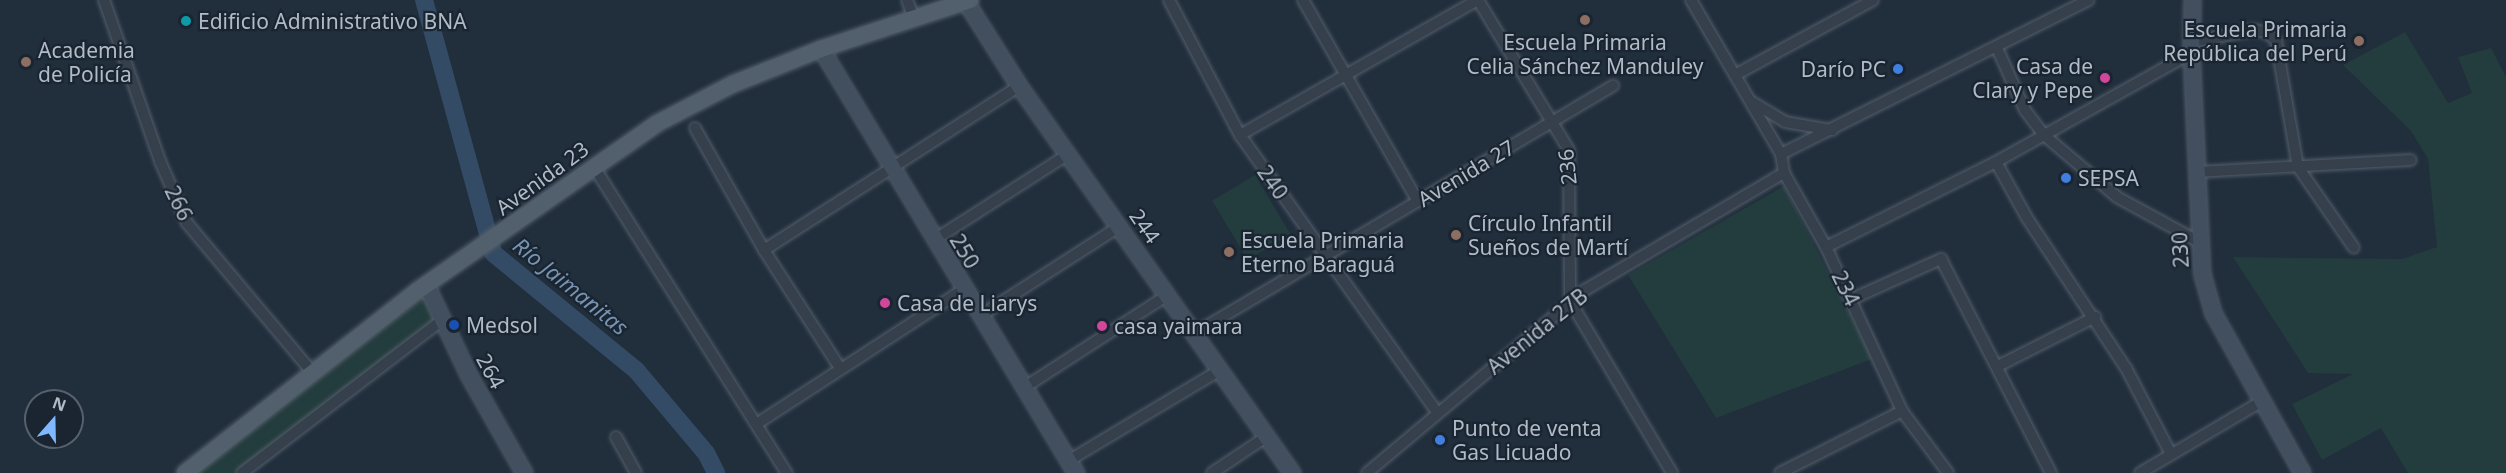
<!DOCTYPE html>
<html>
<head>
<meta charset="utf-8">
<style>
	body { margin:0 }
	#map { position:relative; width:2506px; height:473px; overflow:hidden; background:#212e3c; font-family:"Noto Sans",sans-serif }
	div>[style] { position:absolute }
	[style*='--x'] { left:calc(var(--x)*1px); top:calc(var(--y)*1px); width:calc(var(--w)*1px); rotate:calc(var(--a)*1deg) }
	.green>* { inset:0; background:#233c3d; transform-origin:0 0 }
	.river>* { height:18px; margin:-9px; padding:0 9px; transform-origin:9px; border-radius:9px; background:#334b64 }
	.roads { filter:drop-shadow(0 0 2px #535e6a) drop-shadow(0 0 2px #535e6a) }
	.street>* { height:10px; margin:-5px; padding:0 5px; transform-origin:5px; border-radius:5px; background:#35404c }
	.secondary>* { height:15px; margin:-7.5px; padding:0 7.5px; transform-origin:7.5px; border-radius:7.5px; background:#424f5f }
	.primary>* { height:16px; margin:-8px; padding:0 8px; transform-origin:8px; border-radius:8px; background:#525f6c }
	.dots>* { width:16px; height:16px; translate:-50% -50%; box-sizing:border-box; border:3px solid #1a2531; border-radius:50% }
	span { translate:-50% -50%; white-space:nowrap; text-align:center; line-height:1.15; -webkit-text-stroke:4.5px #1a2531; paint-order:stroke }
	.poi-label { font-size:21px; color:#b0bbc8 }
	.left { translate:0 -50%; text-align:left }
	.right { translate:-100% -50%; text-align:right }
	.street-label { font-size:21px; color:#b0bbc8 }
	.water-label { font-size:22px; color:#7593b2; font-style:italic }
	.north { position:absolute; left:24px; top:389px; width:60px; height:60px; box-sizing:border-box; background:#1a2531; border:2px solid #56616d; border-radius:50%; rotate:20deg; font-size:16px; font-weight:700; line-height:24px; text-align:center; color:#b0bbc8 }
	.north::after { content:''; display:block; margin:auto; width:21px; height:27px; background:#7fb8fe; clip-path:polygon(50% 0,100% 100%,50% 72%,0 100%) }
</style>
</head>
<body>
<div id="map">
	<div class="green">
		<i style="clip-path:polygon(2405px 32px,2448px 103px,2472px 93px,2458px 57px,2491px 48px,2506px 77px,2506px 473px,2408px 473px,2381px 428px,2322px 460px,2292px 404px,2353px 374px,2308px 373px,2233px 257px,2402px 259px,2437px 247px,2428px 159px,2411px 131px,2343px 65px)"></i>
		<i style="left:1255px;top:175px;width:69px;height:50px;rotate:59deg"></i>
		<i style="clip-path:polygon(1784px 186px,1872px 359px,1716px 418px,1628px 275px)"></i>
		<i style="clip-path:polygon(426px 287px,441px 316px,246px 473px,190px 473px)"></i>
	</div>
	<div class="river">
		<i style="--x:424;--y:0;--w:262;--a:74.7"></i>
		<i style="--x:493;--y:253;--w:185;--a:39.3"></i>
		<i style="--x:636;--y:370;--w:109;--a:49.9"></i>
		<i style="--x:706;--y:453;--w:22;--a:63"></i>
	</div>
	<div class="roads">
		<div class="street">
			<i style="--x:104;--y:0;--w:170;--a:70.8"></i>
			<i style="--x:160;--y:161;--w:68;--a:66.5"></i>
			<i style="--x:187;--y:223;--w:196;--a:50"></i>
			<i style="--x:907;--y:0;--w:17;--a:69"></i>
			<i style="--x:1169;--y:0;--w:153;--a:62.3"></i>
			<i style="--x:1240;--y:135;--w:340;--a:54.6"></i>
			<i style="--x:1303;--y:0;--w:232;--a:60.3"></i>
			<i style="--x:1478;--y:0;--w:175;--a:58.8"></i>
			<i style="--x:1569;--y:150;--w:151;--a:89.6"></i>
			<i style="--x:1570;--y:301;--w:200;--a:59.3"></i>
			<i style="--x:1691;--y:0;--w:178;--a:59.7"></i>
			<i style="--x:1781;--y:154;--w:19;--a:81"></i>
			<i style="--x:1784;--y:173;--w:85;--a:60.4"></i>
			<i style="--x:1826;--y:247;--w:181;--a:65.1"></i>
			<i style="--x:1902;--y:411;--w:77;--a:53.4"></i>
			<i style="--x:2191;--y:42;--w:64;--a:-10.8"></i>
			<i style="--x:2254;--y:30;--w:11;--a:10"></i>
			<i style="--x:2265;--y:32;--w:14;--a:36"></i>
			<i style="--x:2276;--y:40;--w:129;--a:80.2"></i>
			<i style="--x:2298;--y:167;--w:98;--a:55.3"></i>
			<i style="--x:1997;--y:48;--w:68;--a:65.7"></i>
			<i style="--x:2025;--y:110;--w:31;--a:53"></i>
			<i style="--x:2044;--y:135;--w:96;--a:40.3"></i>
			<i style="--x:2117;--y:197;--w:96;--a:28.7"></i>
			<i style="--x:1735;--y:75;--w:157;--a:-28.5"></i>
			<i style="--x:1752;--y:102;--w:39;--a:31"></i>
			<i style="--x:1785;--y:122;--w:48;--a:9.7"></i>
			<i style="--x:695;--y:128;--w:140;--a:60.5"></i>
			<i style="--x:764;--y:250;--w:140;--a:57.2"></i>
			<i style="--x:1240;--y:135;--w:274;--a:-29.6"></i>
			<i style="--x:1781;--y:154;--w:344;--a:-26.6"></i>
			<i style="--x:1996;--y:162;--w:64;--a:61"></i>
			<i style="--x:2027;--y:218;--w:180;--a:56.6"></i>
			<i style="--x:2126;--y:368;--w:97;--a:62.4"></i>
			<i style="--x:594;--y:167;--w:362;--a:57.8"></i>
			<i style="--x:2197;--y:172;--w:214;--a:-3.2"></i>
			<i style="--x:934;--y:240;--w:158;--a:-32.6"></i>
			<i style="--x:1826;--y:247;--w:190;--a:-26.6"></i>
			<i style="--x:1996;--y:162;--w:223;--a:-29.2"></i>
			<i style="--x:764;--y:250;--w:303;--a:-32.7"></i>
			<i style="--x:1852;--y:299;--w:98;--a:-24.2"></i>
			<i style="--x:1941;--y:259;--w:241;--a:62.8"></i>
			<i style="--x:980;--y:316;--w:166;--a:-32.7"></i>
			<i style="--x:1195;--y:333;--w:486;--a:-30.6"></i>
			<i style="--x:1998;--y:366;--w:109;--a:-26.8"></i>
			<i style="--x:1025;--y:387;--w:170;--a:-32.8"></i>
			<i style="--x:758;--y:423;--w:246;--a:-33"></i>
			<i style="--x:616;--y:437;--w:41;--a:60.9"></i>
			<i style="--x:1068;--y:461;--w:177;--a:-30.9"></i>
			<i style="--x:242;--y:473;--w:252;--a:-37.4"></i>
			<i style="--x:1212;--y:473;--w:65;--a:-33.7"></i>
			<i style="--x:1367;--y:473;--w:285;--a:-40"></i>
			<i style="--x:1585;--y:290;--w:231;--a:-30.5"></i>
			<i style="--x:1780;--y:473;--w:137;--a:-26.9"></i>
			<i style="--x:2140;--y:473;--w:142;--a:-30.5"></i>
		</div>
		<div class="secondary">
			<i style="--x:2192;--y:0;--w:53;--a:91.1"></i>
			<i style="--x:2191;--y:53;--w:221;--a:87.2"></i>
			<i style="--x:2202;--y:274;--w:41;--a:74.2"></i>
			<i style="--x:2213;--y:313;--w:183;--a:60.9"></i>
			<i style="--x:966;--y:2;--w:99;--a:57.8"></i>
			<i style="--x:1019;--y:86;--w:474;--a:54.8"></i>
			<i style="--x:821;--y:49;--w:495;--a:59"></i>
			<i style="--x:426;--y:285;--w:98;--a:64.7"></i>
			<i style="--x:468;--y:374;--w:114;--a:60.5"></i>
		</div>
		<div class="primary">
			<i style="--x:185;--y:473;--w:295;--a:-38.1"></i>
			<i style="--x:417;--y:291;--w:292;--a:-34.9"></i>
			<i style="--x:656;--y:124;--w:87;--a:-27.5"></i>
			<i style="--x:733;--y:84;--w:95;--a:-21.7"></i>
			<i style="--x:821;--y:49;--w:157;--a:-18.2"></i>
		</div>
	</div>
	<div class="dots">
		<i style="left:1585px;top:20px;background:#8d6e63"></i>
		<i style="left:186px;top:21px;background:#0f9aa8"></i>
		<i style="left:2359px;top:41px;background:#8d6e63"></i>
		<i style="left:26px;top:62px;background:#8d6e63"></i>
		<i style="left:1898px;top:69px;background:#3f7fe0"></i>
		<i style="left:2105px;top:78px;background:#d1479c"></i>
		<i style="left:2066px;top:178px;background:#3f7fe0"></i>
		<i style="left:1456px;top:235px;background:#8d6e63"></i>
		<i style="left:1229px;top:252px;background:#8d6e63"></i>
		<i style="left:885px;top:303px;background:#d1479c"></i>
		<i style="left:454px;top:325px;background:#1a4fb4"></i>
		<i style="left:1102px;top:326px;background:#d1479c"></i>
		<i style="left:1440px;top:440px;background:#3f7fe0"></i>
	</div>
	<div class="poi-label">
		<span class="left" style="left:198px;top:21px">Edificio Administrativo BNA</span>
		<span class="right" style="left:2347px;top:41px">Escuela Primaria<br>República del Perú</span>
		<span style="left:1585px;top:54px">Escuela Primaria<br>Celia Sánchez Manduley</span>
		<span class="left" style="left:38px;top:62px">Academia<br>de Policía</span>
		<span class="right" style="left:2093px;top:78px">Casa de<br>Clary y Pepe</span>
		<span class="right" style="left:1886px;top:69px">Darío PC</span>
		<span class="left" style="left:2078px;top:178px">SEPSA</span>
		<span class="left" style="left:1468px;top:235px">Círculo Infantil<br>Sueños de Martí</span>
		<span class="left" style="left:1241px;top:252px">Escuela Primaria<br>Eterno Baraguá</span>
		<span class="left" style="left:897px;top:303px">Casa de Liarys</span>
		<span class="left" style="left:466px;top:325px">Medsol</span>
		<span class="left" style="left:1114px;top:326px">casa yaimara</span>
		<span class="left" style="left:1452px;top:440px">Punto de venta<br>Gas Licuado</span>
	</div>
	<div class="street-label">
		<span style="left:1567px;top:167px;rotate:-96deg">236</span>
		<span style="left:1466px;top:173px;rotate:-31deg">Avenida 27</span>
		<span style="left:542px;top:178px;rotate:-36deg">Avenida 23</span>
		<span style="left:1273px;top:182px;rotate:55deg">240</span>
		<span style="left:179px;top:203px;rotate:64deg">266</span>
		<span style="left:1145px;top:226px;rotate:55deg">244</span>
		<span style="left:2180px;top:250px;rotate:-93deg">230</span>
		<span style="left:965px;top:251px;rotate:59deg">250</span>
		<span style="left:1846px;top:288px;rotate:64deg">234</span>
		<span style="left:1537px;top:331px;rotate:-39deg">Avenida 27B</span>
		<span style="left:491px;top:371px;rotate:62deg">264</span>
	</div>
	<div class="water-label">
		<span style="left:571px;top:286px;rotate:39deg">Río Jaimanitas</span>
	</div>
	<div class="north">N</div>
</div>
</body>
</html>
